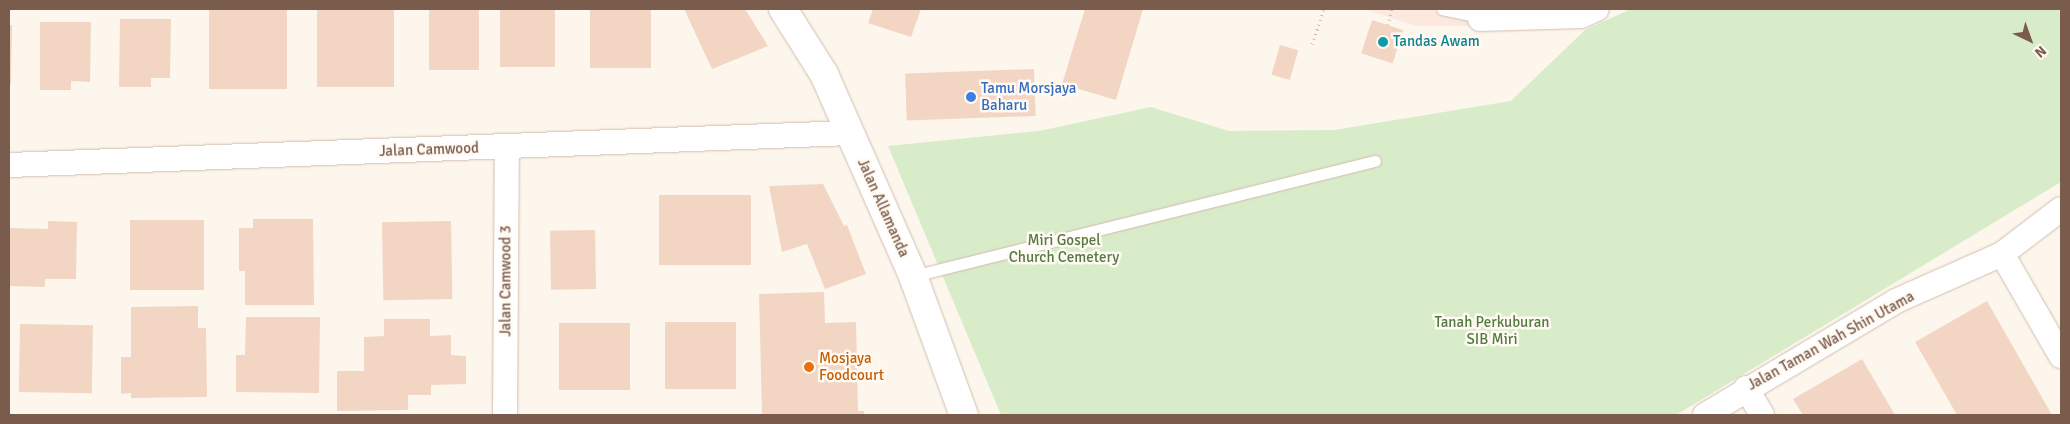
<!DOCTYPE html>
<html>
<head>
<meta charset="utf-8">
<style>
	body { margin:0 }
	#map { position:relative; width:2070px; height:424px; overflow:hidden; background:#fdf6ec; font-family:Signika,sans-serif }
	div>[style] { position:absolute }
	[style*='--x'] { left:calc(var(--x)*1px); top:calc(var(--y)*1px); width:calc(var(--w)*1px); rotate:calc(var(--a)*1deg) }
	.commercial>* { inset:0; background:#fde8e0 }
	.green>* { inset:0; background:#d8ecc9 }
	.building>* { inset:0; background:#f3d5c3; transform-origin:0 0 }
	.path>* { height:3px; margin-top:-1.5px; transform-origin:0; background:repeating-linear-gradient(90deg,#d9b8a5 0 1px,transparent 0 5px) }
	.roads { filter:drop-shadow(0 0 1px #d1beb0) drop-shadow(0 0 1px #d1beb0) }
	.service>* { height:11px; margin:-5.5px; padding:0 5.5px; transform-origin:5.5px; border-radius:5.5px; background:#fff }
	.minor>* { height:24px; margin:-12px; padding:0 12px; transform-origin:12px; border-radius:12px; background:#fff }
	.tertiary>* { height:28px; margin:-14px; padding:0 14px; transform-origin:14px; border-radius:14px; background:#fff }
	.dots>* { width:14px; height:14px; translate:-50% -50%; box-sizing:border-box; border:2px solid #fffaf3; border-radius:50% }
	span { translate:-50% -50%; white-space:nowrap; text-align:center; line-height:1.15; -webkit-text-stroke:5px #fffaf3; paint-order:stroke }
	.culture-label { font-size:15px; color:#0d838f }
	.left { translate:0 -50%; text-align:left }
	.shop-label { font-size:15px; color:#366cbe }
	.street-label { font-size:15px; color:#7a5c4d }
	.park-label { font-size:15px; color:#537a41 }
	.food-label { font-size:15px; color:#c56008 }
	.frame { position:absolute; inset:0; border:10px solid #7a5c4d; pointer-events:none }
	.north { position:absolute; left:2005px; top:15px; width:50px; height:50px; -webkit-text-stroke:4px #fffaf3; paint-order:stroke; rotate:138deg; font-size:14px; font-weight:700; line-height:20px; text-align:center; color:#7a5c4d }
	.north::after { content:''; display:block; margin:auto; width:18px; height:22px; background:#7a5c4d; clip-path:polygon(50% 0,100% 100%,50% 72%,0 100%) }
</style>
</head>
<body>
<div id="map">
	<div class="commercial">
		<i style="clip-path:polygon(1364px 9px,1495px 9px,1478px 26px,1416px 26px)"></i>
	</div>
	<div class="green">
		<i style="clip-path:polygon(1631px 9px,2061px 9px,2061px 182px,1676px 415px,1001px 415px,888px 146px,1039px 131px,1151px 107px,1229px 131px,1334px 130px,1511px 101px,1585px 30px)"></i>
	</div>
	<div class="building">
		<i style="left:209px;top:9px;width:78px;height:80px"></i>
		<i style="left:317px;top:9px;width:77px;height:78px"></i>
		<i style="left:429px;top:9px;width:50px;height:61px"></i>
		<i style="left:500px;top:9px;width:55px;height:58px"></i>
		<i style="left:590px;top:9px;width:61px;height:59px"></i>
		<i style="clip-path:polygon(684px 9px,745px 9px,768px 46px,712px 69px)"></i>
		<i style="clip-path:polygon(873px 9px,921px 9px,911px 37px,868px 23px)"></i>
		<i style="clip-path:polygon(1085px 9px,1143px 9px,1116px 100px,1062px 84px)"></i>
		<i style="clip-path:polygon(120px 19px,171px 19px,170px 78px,151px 78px,151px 87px,119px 87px)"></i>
		<i style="left:1372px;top:20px;width:33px;height:35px;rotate:18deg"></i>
		<i style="clip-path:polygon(40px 22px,91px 22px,90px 82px,71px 81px,71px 90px,40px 90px)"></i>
		<i style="clip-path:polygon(9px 25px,12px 25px,11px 84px,9px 84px)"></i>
		<i style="left:1280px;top:45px;width:19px;height:31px;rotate:16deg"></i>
		<i style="left:1034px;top:69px;width:47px;height:129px;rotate:88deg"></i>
		<i style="clip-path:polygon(823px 184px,844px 226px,847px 225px,866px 274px,825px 289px,807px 244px,782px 252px,769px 186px)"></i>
		<i style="left:751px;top:195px;width:70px;height:92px;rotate:90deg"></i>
		<i style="clip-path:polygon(253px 219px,313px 219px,314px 305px,245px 305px,245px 271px,239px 271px,239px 228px,253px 228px)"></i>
		<i style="left:130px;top:220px;width:74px;height:70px"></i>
		<i style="clip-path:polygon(48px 221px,77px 222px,76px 279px,45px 279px,45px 287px,9px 286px,10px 228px,48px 229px)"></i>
		<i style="left:451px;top:221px;width:78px;height:69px;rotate:89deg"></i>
		<i style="left:595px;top:230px;width:59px;height:45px;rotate:89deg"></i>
		<i style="clip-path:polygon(824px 292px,825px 323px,856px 322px,858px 411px,864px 411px,864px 415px,762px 415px,759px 294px)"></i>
		<i style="clip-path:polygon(1987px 301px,2052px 415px,1957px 415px,1915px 342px)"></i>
		<i style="clip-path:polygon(198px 306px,198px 328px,206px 328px,207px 397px,131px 398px,131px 393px,121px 394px,121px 357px,131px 357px,131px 307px)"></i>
		<i style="clip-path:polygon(246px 317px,320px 317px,319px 393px,236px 392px,236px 355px,245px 355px)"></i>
		<i style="clip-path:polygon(384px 319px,430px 319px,430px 336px,451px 335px,451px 355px,466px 356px,466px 384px,431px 385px,431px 395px,408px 395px,408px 410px,337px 411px,337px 371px,364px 371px,364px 337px,384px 336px)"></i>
		<i style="left:665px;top:322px;width:71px;height:67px"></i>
		<i style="left:559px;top:323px;width:71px;height:67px"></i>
		<i style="left:20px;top:324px;width:73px;height:68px;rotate:1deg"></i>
		<i style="clip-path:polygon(1862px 359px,1895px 415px,1803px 415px,1793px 399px)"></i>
	</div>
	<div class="path">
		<i style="--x:1388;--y:25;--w:16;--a:-76"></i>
		<i style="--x:1312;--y:44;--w:37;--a:-71"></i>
	</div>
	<div class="roads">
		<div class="service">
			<i style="--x:1442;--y:9;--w:40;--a:12"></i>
			<i style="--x:913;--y:276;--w:476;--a:-14"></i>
		</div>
		<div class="minor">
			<i style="--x:1480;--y:19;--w:101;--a:-1.7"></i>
			<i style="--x:1581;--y:16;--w:17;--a:-24"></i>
			<i style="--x:9;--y:165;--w:842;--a:-2.18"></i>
			<i style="--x:2002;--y:254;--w:118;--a:60"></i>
			<i style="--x:1746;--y:388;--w:31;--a:59"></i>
			<i style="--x:505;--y:415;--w:268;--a:-89.6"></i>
			<i style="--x:1705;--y:415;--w:222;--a:-30.8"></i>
			<i style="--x:1896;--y:301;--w:116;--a:-23.9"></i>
			<i style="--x:2002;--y:254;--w:74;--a:-37.3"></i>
		</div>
		<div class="tertiary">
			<i style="--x:783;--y:9;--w:77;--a:57.8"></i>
			<i style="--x:824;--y:74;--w:221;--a:66.2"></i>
			<i style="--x:913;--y:276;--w:148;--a:69.9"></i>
		</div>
	</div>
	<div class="dots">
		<i style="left:1383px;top:42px;background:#0f9aa8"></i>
		<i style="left:971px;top:97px;background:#3f7fe0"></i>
		<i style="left:809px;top:367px;background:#e8710a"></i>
	</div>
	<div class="culture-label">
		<span class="left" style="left:1393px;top:42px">Tandas Awam</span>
	</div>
	<div class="shop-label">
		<span class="left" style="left:981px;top:97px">Tamu Morsjaya<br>Baharu</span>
	</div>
	<div class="street-label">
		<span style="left:429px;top:150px;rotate:-2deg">Jalan Camwood</span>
		<span style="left:883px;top:208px;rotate:66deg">Jalan Allamanda</span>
		<span style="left:506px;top:281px;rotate:-90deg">Jalan Camwood 3</span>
		<span style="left:1831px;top:341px;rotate:-29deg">Jalan Taman Wah Shin Utama</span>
	</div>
	<div class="park-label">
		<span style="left:1064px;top:249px">Miri Gospel<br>Church Cemetery</span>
		<span style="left:1492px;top:331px">Tanah Perkuburan<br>SIB Miri</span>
	</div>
	<div class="food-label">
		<span class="left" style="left:819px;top:367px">Mosjaya<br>Foodcourt</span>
	</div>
	<div class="frame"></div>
	<div class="north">N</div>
</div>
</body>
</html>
